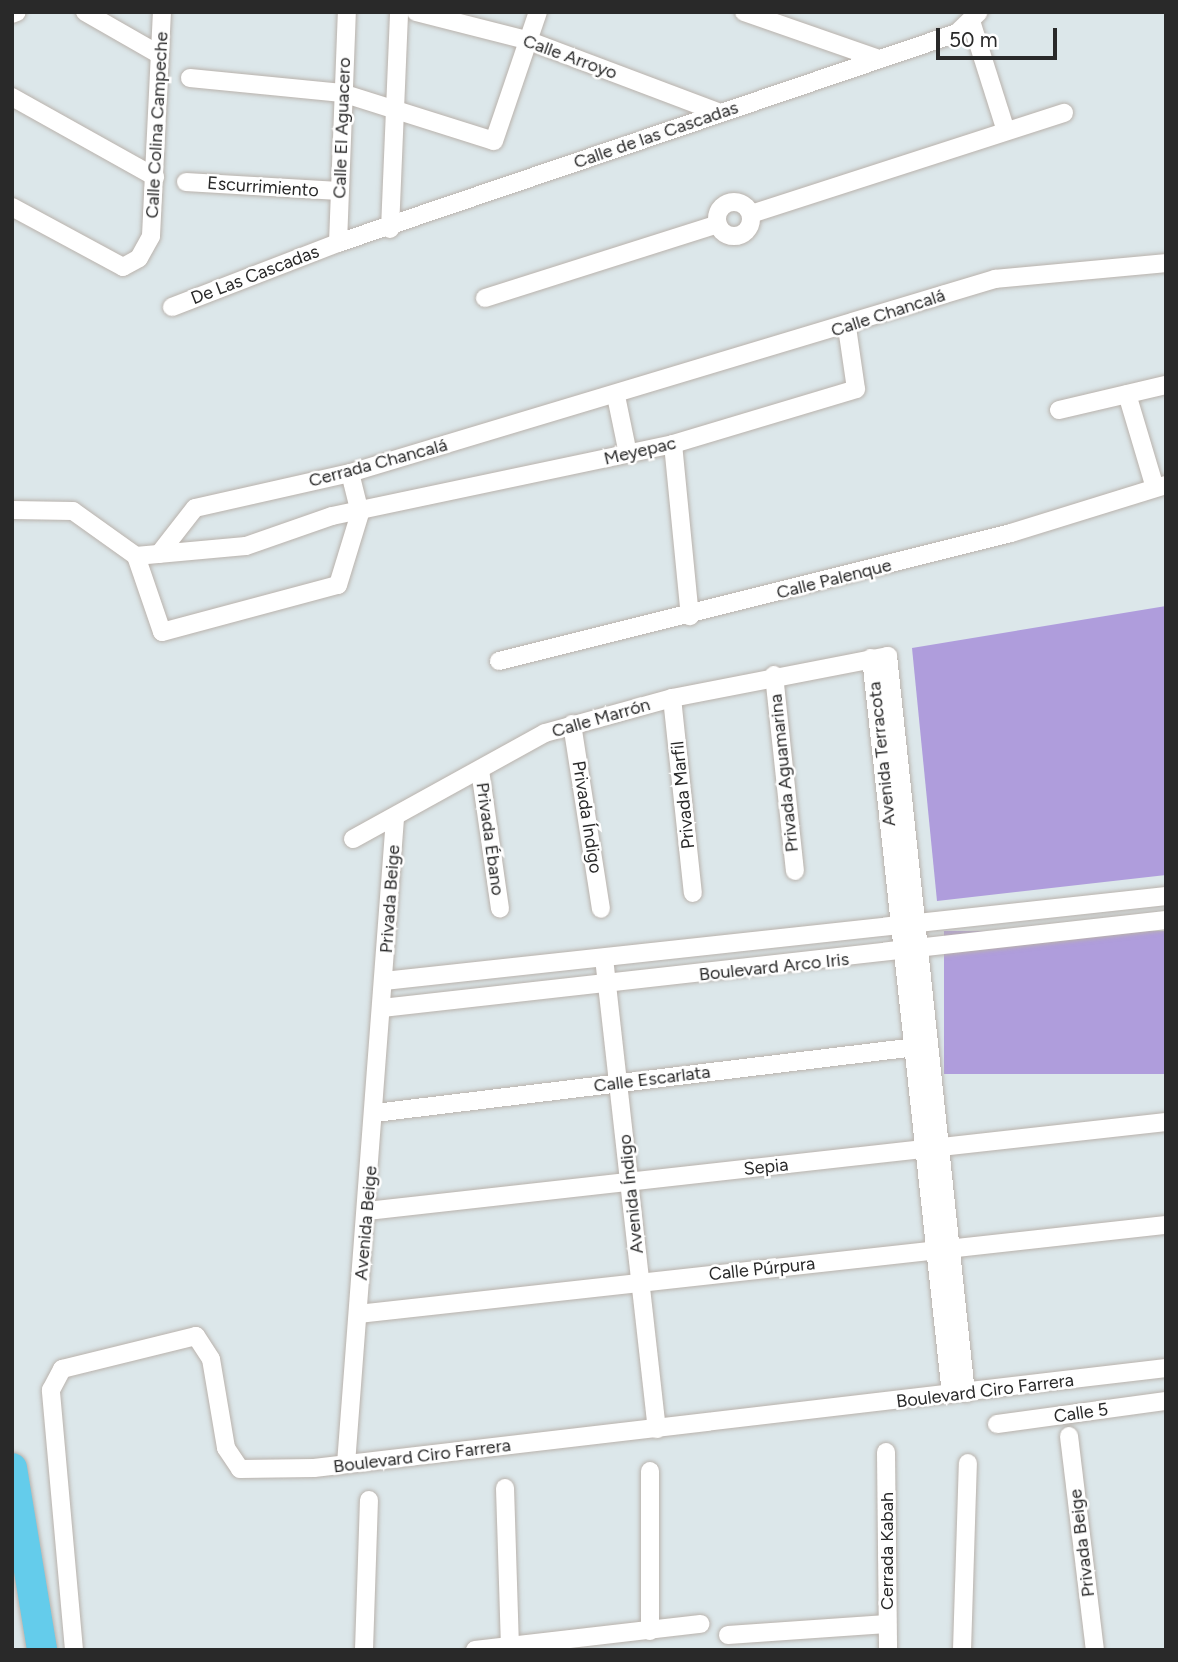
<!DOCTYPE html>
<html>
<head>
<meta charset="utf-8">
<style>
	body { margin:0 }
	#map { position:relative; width:1178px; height:1662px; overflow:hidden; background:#dce7ea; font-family:Figtree,sans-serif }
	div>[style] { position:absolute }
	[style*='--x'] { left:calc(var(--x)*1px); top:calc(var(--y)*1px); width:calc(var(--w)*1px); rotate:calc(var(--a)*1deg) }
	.green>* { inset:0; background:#af9ddc; transform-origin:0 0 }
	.roads { filter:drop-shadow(0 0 2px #b9b2ac) drop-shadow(0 0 2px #b9b2ac) }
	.minor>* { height:18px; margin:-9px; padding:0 9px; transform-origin:9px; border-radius:9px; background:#fff }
	.minor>.ring { margin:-9px; padding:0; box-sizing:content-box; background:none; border:18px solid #fff; border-radius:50% }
	.trunk>* { height:30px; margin:-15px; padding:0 15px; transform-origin:15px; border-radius:15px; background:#64cceb }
	span { translate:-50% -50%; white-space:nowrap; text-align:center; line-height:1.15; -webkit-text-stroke:5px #fff; paint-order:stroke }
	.street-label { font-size:18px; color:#292929 }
	.frame { position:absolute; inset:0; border:14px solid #292929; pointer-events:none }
	.scale { position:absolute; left:936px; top:28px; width:121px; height:32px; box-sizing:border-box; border:4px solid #292929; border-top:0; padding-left:9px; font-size:21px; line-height:24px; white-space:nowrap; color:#292929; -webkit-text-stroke:5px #fff; paint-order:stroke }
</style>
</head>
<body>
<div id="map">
	<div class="green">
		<i style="clip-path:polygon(1166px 606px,1166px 875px,937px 901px,912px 648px)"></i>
		<i style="left:1166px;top:931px;width:143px;height:222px;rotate:90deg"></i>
	</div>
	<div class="roads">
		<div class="minor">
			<i style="--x:85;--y:12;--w:86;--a:29.8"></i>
			<i style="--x:416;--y:12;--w:114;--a:14.2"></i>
			<i style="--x:527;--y:40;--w:206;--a:20.7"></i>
			<i style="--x:744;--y:12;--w:143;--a:19.2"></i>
			<i style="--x:12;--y:14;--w:5;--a:-22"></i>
			<i style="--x:972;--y:24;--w:112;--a:72.4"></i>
			<i style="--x:190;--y:78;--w:153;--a:5.6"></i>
			<i style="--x:342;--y:93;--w:159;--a:17.5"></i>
			<i style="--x:494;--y:141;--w:136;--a:-71.2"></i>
			<i style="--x:12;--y:97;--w:164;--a:29.2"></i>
			<i style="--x:186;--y:182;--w:153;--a:3.4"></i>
			<i class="ring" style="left:717px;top:202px;width:16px;height:16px"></i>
			<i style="--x:12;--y:207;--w:126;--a:28.4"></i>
			<i style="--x:123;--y:267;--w:18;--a:-29"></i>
			<i style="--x:139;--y:258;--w:25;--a:-61"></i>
			<i style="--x:151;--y:236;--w:224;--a:-87.2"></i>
			<i style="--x:751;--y:214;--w:329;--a:-17.9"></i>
			<i style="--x:390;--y:229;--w:217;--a:-87.6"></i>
			<i style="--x:338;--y:243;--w:231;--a:-87.8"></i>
			<i style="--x:485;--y:298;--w:244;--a:-17.6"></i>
			<i style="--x:172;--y:307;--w:178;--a:-21.1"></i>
			<i style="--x:338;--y:243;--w:654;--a:-18.74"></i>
			<i style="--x:957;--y:33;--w:30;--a:-44"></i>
			<i style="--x:1127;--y:394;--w:98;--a:73.4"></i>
			<i style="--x:616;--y:396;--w:59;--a:78.3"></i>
			<i style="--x:1059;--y:410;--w:110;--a:-13.2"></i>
			<i style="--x:673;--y:444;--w:173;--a:84.4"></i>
			<i style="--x:12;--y:510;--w:61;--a:0.9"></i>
			<i style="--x:73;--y:511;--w:77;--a:35.5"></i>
			<i style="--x:136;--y:556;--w:110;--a:-5.2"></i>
			<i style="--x:246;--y:546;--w:91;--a:-19.2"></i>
			<i style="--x:332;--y:516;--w:349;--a:-11.9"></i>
			<i style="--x:673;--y:444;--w:191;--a:-16.7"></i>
			<i style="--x:856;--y:389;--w:63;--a:-98.3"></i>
			<i style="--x:159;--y:554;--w:58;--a:-52"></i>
			<i style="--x:195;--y:508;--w:159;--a:-12.7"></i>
			<i style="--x:350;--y:473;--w:674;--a:-16.74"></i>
			<i style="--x:995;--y:279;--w:172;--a:-5.3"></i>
			<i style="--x:136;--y:556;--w:80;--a:71.1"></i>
			<i style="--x:162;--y:632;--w:182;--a:-15"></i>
			<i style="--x:338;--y:585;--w:75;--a:-73"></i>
			<i style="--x:360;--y:513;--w:41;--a:-104"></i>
			<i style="--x:871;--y:658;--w:740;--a:83.8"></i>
			<i style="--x:499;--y:661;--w:528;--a:-14.04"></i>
			<i style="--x:1011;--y:533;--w:162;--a:-17.2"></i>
			<i style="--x:774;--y:675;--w:197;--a:83.9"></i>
			<i style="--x:672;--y:698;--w:196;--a:83.9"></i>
			<i style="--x:572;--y:724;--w:187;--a:81.1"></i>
			<i style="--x:480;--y:770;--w:140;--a:81.8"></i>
			<i style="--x:353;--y:839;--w:219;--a:-28.9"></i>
			<i style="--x:545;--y:733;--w:132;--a:-15.4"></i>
			<i style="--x:672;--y:698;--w:220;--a:-11"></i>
			<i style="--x:888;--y:656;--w:741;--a:83.96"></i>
			<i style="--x:604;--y:958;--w:474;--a:83.6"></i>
			<i style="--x:384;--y:981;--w:787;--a:-6.2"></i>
			<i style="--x:382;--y:1008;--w:789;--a:-6.4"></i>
			<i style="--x:375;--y:1113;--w:553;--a:-6.96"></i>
			<i style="--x:367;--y:1211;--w:804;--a:-6.36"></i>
			<i style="--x:358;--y:1314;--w:813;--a:-6.29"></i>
			<i style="--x:997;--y:1424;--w:171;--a:-7.8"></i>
			<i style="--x:1069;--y:1436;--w:216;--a:83.1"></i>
			<i style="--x:886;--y:1452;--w:198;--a:89.4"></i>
			<i style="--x:346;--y:1464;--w:648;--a:-85.66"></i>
			<i style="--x:505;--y:1488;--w:162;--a:88.2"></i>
			<i style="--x:650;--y:1631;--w:160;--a:-90"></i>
			<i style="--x:728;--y:1635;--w:159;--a:-4"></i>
			<i style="--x:74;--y:1650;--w:261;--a:-95.1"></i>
			<i style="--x:51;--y:1390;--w:24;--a:-62"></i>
			<i style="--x:62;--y:1369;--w:138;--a:-13.8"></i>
			<i style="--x:196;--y:1336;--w:27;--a:57"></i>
			<i style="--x:211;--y:1359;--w:90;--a:80.4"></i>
			<i style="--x:226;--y:1448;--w:25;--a:56"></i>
			<i style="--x:240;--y:1469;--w:74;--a:-0.8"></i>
			<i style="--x:314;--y:1468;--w:858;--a:-6.69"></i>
			<i style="--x:364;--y:1650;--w:150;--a:-88.1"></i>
			<i style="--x:475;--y:1650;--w:227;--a:-6.6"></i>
			<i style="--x:962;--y:1650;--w:187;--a:-88.2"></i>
		</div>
		<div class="trunk">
			<i style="--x:12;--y:1468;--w:184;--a:80.6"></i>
		</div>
	</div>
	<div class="street-label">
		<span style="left:570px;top:57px;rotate:20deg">Calle Arroyo</span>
		<span style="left:157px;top:125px;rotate:-87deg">Calle Colina Campeche</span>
		<span style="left:342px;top:128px;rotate:-88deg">Calle El Aguacero</span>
		<span style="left:656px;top:135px;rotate:-19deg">Calle de las Cascadas</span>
		<span style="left:263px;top:187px;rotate:4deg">Escurrimiento</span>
		<span style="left:255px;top:275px;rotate:-21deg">De Las Cascadas</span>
		<span style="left:888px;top:313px;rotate:-18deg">Calle Chancalá</span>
		<span style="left:640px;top:451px;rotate:-13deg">Meyepac</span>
		<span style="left:378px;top:463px;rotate:-15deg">Cerrada Chancalá</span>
		<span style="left:834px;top:579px;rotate:-14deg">Calle Palenque</span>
		<span style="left:601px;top:718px;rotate:-16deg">Calle Marrón</span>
		<span style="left:882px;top:754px;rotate:-96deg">Avenida Terracota</span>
		<span style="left:784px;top:773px;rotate:-96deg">Privada Aguamarina</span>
		<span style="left:683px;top:795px;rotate:-96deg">Privada Marfil</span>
		<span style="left:587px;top:817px;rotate:81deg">Privada Índigo</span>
		<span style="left:490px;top:839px;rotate:82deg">Privada Ébano</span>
		<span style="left:390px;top:899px;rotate:-86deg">Privada Beige</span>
		<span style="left:774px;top:967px;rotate:-6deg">Boulevard Arco Iris</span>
		<span style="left:652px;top:1079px;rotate:-7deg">Calle Escarlata</span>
		<span style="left:766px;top:1167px;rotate:-6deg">Sepia</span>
		<span style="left:631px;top:1194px;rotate:-96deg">Avenida Índigo</span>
		<span style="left:366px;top:1223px;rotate:-85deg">Avenida Beige</span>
		<span style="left:762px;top:1269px;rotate:-6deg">Calle Púrpura</span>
		<span style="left:985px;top:1391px;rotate:-7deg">Boulevard Ciro Farrera</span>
		<span style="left:1081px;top:1413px;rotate:-8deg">Calle 5</span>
		<span style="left:422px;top:1456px;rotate:-7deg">Boulevard Ciro Farrera</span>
		<span style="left:1082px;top:1543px;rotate:-97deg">Privada Beige</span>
		<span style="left:887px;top:1551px;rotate:-90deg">Cerrada Kabah</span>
	</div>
	<div class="frame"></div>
	<div class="scale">50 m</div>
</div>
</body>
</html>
